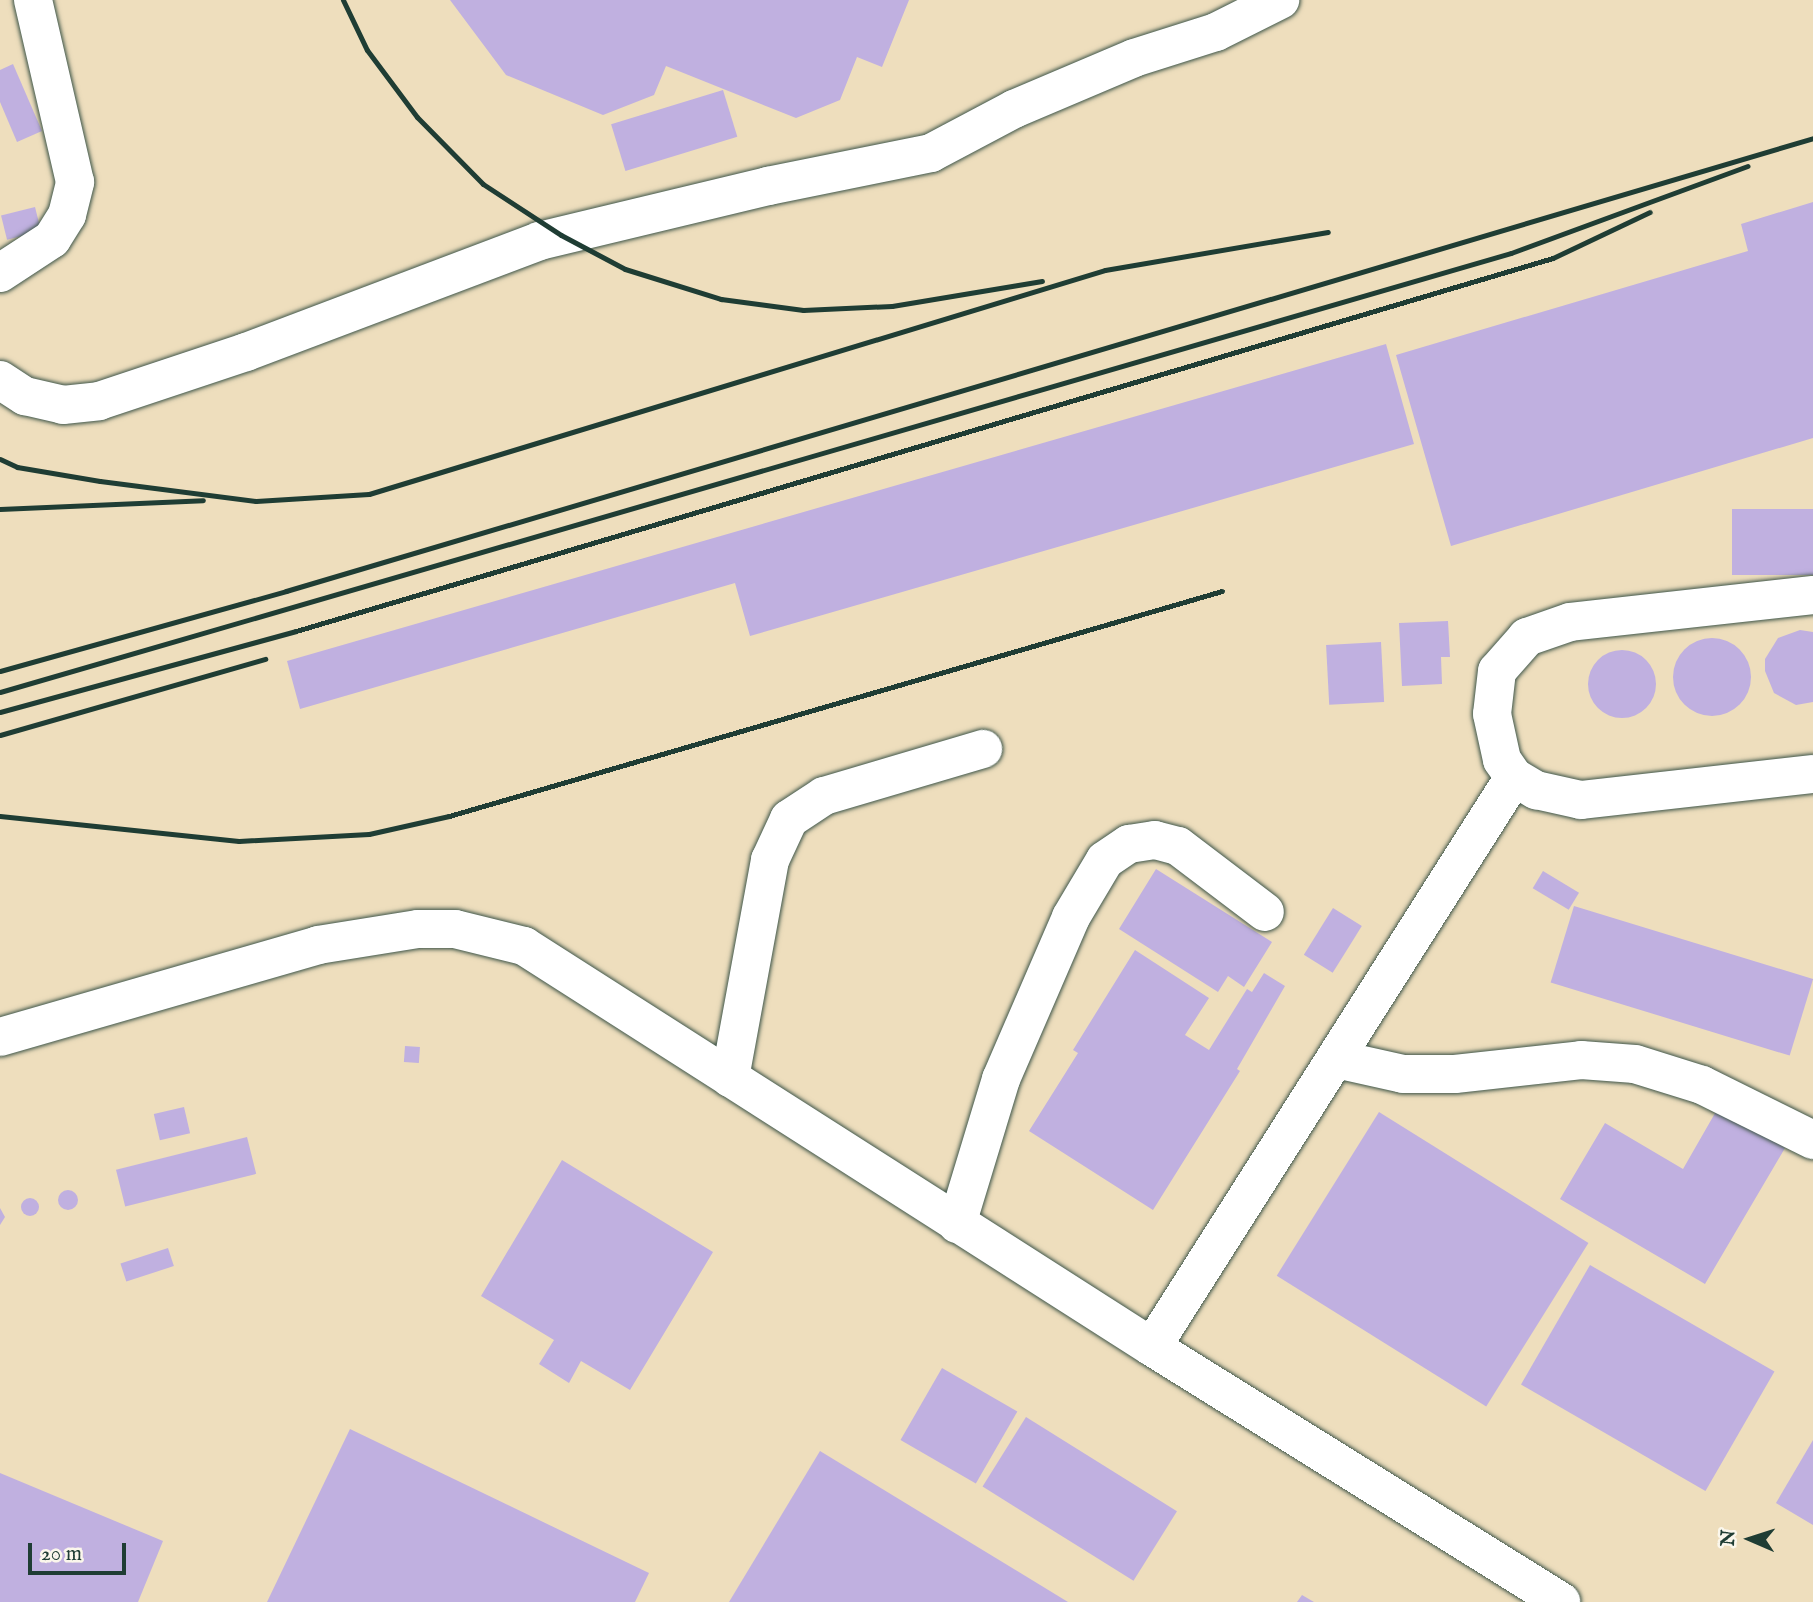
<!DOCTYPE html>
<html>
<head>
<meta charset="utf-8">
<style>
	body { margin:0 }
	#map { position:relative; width:1813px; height:1602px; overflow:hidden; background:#eedebd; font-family:"IM FELL English",serif }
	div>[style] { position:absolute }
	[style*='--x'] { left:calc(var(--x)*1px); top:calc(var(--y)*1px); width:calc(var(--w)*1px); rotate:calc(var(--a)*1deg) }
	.building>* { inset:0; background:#c0b0e0; transform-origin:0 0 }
	.round { border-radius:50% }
	.roads { filter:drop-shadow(0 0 2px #3e5549) drop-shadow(0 0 2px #3e5549) }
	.minor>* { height:38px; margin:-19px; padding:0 19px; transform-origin:19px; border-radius:19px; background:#fff }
	.rail>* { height:5px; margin:-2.5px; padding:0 2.5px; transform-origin:2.5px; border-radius:2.5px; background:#1f3d34 }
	span { translate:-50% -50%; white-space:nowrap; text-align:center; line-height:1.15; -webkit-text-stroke:5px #fbf7ec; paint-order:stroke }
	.north { position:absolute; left:1715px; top:1504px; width:70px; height:70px; -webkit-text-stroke:5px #fbf7ec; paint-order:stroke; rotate:273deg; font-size:19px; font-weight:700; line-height:28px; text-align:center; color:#1f3d34 }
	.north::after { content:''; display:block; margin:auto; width:24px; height:32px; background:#1f3d34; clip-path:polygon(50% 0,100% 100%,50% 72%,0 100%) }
	.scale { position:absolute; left:28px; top:1543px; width:98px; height:32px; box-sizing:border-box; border:4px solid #1f3d34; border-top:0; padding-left:9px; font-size:21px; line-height:24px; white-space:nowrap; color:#1f3d34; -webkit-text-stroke:5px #fbf7ec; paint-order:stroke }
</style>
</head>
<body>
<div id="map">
	<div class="building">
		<i style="clip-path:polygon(450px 0,909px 0,882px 67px,857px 57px,840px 100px,796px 118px,666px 66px,654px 95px,603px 115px,506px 75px)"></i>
		<i style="clip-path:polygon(13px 64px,42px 131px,17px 142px,0 102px,0 70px)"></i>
		<i style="left:723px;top:90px;width:49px;height:117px;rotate:73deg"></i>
		<i style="clip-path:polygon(1813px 202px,1813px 438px,1451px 546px,1396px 355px,1748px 251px,1741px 224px)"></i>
		<i style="left:35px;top:207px;width:25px;height:35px;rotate:76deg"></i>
		<i style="clip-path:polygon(1386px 344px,1414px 444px,750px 636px,735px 583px,300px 709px,287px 661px)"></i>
		<i style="left:1813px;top:509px;width:66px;height:81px;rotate:90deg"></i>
		<i style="clip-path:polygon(1448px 621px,1450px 657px,1441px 657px,1442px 684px,1402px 686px,1399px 623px)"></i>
		<i style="clip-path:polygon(1800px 630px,1813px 632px,1813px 702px,1796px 705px,1774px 693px,1765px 671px,1765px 659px,1778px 638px)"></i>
		<i class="round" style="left:1673px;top:638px;width:78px;height:78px"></i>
		<i style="left:1381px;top:642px;width:60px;height:55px;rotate:87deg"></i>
		<i class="round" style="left:1588px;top:650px;width:68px;height:68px"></i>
		<i style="clip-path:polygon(1156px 869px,1272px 942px,1244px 987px,1228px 976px,1218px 992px,1119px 929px)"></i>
		<i style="left:1543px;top:871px;width:42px;height:20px;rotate:31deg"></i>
		<i style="left:1574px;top:906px;width:250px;height:80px;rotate:17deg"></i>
		<i style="left:1333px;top:908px;width:34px;height:55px;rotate:32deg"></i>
		<i style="clip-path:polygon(1135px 950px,1209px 998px,1185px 1035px,1209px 1050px,1247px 989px,1252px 992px,1264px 973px,1285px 986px,1237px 1069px,1240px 1071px,1153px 1210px,1029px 1131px,1078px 1053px,1073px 1050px)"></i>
		<i style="left:405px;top:1046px;width:15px;height:16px;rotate:4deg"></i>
		<i style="left:184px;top:1107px;width:27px;height:31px;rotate:77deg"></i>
		<i style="clip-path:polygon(1718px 1108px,1785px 1148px,1705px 1284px,1560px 1199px,1605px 1123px,1683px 1169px)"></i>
		<i style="left:1379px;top:1112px;width:247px;height:193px;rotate:32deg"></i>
		<i style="left:247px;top:1137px;width:38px;height:135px;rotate:76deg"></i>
		<i style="clip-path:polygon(562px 1160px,713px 1252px,630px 1390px,581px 1361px,569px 1383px,539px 1364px,554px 1340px,481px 1296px)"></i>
		<i class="round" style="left:58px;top:1190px;width:20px;height:20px"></i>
		<i class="round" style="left:21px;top:1198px;width:18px;height:18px"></i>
		<i style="clip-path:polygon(0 1208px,5px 1217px,0 1225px)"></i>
		<i style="left:168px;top:1248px;width:19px;height:50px;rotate:72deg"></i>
		<i style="left:1590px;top:1265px;width:213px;height:138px;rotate:30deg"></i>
		<i style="left:942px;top:1368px;width:87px;height:83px;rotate:30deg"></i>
		<i style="left:1026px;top:1417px;width:178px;height:82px;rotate:32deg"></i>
		<i style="clip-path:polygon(350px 1429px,649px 1573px,635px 1602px,267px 1602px)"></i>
		<i style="clip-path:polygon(1813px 1440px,1813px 1525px,1776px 1503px)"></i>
		<i style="clip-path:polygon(820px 1451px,1068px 1602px,729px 1602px)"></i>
		<i style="clip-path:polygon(0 1473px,163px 1541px,138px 1602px,0 1602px)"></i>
		<i style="clip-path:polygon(1302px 1595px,1314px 1602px,1297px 1602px)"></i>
	</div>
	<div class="roads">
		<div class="minor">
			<i style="--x:0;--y:273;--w:62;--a:-33.2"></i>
			<i style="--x:52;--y:239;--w:28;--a:-58"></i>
			<i style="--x:67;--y:215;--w:34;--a:-76"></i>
			<i style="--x:75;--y:182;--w:187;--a:-103"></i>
			<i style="--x:0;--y:380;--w:30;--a:33"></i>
			<i style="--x:25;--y:396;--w:39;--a:13"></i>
			<i style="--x:63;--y:405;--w:36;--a:-6"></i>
			<i style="--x:99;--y:401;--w:155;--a:-18.4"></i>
			<i style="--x:246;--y:352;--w:313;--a:-20.7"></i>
			<i style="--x:539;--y:241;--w:236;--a:-13.5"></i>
			<i style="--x:768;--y:186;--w:166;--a:-11.4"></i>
			<i style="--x:931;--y:153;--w:94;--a:-27.9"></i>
			<i style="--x:1014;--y:109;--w:130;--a:-23"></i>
			<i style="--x:1134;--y:58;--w:86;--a:-17.6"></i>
			<i style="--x:1216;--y:32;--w:72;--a:-26.6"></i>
			<i style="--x:1813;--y:595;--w:244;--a:173.7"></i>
			<i style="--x:1570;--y:622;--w:46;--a:160.8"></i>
			<i style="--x:1527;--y:637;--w:45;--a:131.4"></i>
			<i style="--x:1497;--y:671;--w:43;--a:96.6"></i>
			<i style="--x:1492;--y:714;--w:47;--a:77.7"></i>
			<i style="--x:1502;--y:760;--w:21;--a:55"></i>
			<i style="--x:1514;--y:777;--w:26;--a:31"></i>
			<i style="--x:1536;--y:790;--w:46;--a:12.5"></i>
			<i style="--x:1581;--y:800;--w:233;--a:-6.4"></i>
			<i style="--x:0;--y:1037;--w:331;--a:-16.1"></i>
			<i style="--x:318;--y:945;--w:101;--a:-9.1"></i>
			<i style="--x:418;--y:929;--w:37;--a:0"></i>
			<i style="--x:455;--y:929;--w:71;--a:13.8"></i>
			<i style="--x:524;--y:946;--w:745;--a:32.56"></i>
			<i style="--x:1152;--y:1347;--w:482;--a:31.9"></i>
			<i style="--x:1336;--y:1059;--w:69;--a:12.6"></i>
			<i style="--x:1403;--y:1074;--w:52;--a:0"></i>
			<i style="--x:1455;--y:1074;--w:127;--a:-6.3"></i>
			<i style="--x:1581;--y:1060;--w:54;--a:4.2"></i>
			<i style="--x:1635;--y:1064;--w:70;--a:17.4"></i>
			<i style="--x:1702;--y:1085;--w:124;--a:26.4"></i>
			<i style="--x:730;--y:1078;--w:222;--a:-79.6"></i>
			<i style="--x:770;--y:860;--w:45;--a:-65.1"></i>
			<i style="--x:789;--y:819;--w:42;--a:-33.3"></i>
			<i style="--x:824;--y:796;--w:166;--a:-16.5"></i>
			<i style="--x:957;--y:1224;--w:152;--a:-73.1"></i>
			<i style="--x:1001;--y:1079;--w:176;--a:-66.6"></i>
			<i style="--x:1071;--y:917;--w:66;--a:-59.2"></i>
			<i style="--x:1105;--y:860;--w:29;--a:-34"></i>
			<i style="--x:1129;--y:844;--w:26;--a:-9"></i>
			<i style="--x:1155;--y:840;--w:24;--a:15"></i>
			<i style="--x:1178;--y:846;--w:109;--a:37.2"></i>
			<i style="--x:1152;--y:1347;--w:675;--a:-57.58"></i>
		</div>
	</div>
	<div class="rail">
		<i style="--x:343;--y:0;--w:55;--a:64.4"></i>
		<i style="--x:367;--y:50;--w:84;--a:53.3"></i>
		<i style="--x:417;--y:117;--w:94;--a:45.4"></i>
		<i style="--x:483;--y:184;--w:93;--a:33.2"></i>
		<i style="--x:561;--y:235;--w:72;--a:28"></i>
		<i style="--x:625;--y:269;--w:101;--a:17.4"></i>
		<i style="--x:721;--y:299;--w:83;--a:7.6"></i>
		<i style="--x:803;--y:310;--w:89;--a:-2.6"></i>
		<i style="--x:892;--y:306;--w:152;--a:-9.5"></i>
		<i style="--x:0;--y:459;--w:19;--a:25"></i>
		<i style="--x:17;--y:467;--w:84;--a:9.6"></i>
		<i style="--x:100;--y:481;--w:157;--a:7.3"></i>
		<i style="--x:256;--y:501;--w:113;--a:-3.5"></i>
		<i style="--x:369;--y:494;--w:769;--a:-16.93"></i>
		<i style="--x:1105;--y:270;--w:226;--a:-9.7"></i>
		<i style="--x:0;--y:509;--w:203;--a:-2.5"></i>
		<i style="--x:0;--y:671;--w:297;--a:-15.6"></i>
		<i style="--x:286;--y:591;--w:1593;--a:-16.52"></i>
		<i style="--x:0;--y:692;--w:1573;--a:-16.2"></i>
		<i style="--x:1511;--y:253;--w:252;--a:-20.2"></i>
		<i style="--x:0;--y:712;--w:307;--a:-15.3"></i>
		<i style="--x:296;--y:631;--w:1311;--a:-16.53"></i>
		<i style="--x:1553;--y:258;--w:107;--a:-25.4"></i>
		<i style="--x:0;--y:735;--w:276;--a:-16"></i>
		<i style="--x:0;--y:816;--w:240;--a:6"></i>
		<i style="--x:239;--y:841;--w:130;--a:-3.1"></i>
		<i style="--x:369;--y:834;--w:82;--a:-12.7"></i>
		<i style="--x:449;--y:816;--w:805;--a:-16.23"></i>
	</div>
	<div class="north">N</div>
	<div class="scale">20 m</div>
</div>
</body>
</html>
